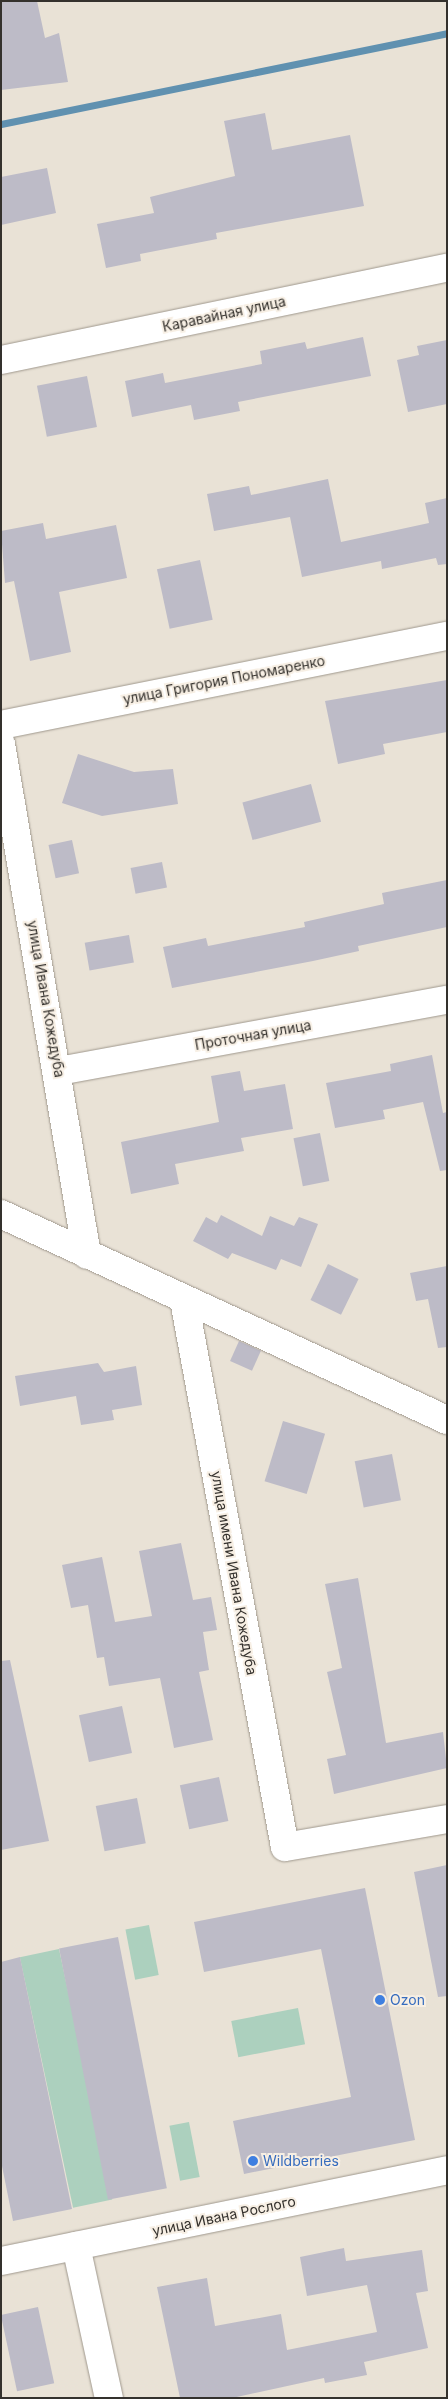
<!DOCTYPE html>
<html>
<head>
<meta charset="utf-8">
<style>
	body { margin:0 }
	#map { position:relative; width:448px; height:2399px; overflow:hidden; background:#e9e2d6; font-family:Inter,sans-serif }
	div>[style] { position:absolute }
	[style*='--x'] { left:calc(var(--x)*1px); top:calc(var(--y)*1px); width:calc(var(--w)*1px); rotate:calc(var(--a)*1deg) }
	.green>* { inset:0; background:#acd0be; transform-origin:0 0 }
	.stream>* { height:7px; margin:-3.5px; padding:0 3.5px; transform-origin:3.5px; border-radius:3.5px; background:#6091b0 }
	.building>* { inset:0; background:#bdbbc7; transform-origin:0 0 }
	.roads { filter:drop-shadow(0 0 1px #9f988d) drop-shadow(0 0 1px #9f988d) }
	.minor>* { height:28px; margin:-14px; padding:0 14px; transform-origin:14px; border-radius:14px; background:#fff }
	.dots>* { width:14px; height:14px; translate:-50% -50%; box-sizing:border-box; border:2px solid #f7efe4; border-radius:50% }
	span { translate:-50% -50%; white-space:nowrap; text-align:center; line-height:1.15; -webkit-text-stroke:4px #f7efe4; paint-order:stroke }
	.street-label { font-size:14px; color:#34312d }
	.shop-label { font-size:14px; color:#366cbe }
	.left { translate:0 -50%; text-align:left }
	.frame { position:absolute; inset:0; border:2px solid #34312d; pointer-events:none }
</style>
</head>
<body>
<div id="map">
	<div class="green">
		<i style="left:149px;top:1925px;width:51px;height:24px;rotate:79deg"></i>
		<i style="left:59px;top:1949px;width:256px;height:40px;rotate:78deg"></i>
		<i style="left:298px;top:2008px;width:37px;height:68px;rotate:79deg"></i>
		<i style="left:189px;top:2122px;width:56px;height:20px;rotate:79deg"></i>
	</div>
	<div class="stream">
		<i style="--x:1;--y:124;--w:455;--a:-11.5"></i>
	</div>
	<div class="building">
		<i style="clip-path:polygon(1px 1px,37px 1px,45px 38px,59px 33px,68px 82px,1px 90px)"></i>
		<i style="clip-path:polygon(265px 113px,272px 150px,350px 135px,364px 206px,216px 233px,217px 239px,140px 254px,141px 261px,106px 268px,97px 224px,154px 213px,150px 197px,235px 176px,224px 121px)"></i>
		<i style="clip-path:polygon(47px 168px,56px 213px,1px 225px,1px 177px)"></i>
		<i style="clip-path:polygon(363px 337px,371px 376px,238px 402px,240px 411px,194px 420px,191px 405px,132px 417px,125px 381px,163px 373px,165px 383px,262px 364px,260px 351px,305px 342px,307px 349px)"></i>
		<i style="clip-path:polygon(447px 340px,447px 404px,408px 412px,397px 360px,419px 355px,417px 346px)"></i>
		<i style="left:87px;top:376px;width:52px;height:51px;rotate:79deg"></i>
		<i style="clip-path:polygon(328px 479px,341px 542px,429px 523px,425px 503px,447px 498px,447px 564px,438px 565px,436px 558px,382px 569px,381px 561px,302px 577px,290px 517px,214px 531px,207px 494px,249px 486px,251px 495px)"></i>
		<i style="clip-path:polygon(43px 523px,46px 539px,116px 525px,127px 578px,59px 592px,71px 652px,30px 661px,14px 581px,5px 583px,1px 531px)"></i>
		<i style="left:200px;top:560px;width:61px;height:44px;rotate:78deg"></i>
		<i style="clip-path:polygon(447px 680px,447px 732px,383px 744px,385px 754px,338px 764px,325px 701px)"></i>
		<i style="clip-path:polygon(78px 754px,134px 772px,173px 769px,178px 804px,102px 816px,62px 803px)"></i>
		<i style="left:311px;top:784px;width:39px;height:71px;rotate:75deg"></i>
		<i style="left:72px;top:840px;width:34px;height:24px;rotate:78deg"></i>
		<i style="left:162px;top:862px;width:26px;height:32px;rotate:79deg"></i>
		<i style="clip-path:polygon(447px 880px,447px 927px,358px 946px,359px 951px,313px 961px,172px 988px,163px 947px,206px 938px,208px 946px,305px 927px,304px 922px,384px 904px,382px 893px)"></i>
		<i style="left:129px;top:935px;width:28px;height:45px;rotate:80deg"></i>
		<i style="clip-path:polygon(432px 1055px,443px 1113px,447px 1112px,447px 1170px,440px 1171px,423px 1102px,383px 1110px,385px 1119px,335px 1128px,326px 1083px,391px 1071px,390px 1064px)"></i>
		<i style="clip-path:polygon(240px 1071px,244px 1091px,285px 1084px,293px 1129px,241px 1138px,244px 1151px,175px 1164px,179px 1184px,131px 1194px,121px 1142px,219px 1122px,211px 1076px)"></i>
		<i style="left:320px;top:1133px;width:49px;height:27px;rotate:79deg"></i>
		<i style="clip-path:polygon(221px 1215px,262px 1236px,270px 1216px,294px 1226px,299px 1217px,318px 1224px,301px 1267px,281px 1259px,276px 1270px,232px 1253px,228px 1259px,193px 1241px,206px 1217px,217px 1223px)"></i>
		<i style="left:328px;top:1264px;width:34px;height:40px;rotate:26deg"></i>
		<i style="clip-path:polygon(447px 1266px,447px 1347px,438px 1348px,428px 1299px,416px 1301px,410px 1273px)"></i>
		<i style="left:239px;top:1341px;width:24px;height:22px;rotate:24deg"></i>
		<i style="clip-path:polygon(98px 1363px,104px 1372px,136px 1366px,142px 1405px,112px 1410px,114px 1420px,81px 1425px,76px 1396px,20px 1406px,15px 1376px)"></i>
		<i style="left:283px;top:1421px;width:44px;height:63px;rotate:17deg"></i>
		<i style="left:392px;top:1454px;width:47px;height:38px;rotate:79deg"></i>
		<i style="clip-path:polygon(181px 1543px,193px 1600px,211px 1597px,217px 1630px,203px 1632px,209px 1670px,199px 1672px,213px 1740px,174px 1748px,160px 1678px,109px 1686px,104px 1657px,97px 1658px,88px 1605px,71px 1608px,62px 1565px,102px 1557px,115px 1622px,152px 1616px,139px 1551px)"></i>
		<i style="clip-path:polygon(358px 1578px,386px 1743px,443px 1732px,447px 1768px,334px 1794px,327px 1759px,346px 1755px,327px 1672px,342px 1668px,325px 1584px)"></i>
		<i style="clip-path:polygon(10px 1660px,49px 1841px,1px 1850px,1px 1661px)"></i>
		<i style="left:122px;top:1706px;width:48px;height:44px;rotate:78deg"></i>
		<i style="left:219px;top:1777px;width:45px;height:40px;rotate:78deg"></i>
		<i style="left:137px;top:1798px;width:46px;height:42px;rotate:79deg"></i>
		<i style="clip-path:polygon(447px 1865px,447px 1996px,438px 1997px,414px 1872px)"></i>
		<i style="clip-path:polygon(365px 1888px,415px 2140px,244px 2174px,233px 2121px,351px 2097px,321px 1949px,204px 1972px,194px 1922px)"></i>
		<i style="left:118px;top:1937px;width:256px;height:60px;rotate:79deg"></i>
		<i style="clip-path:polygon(20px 1957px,72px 2209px,13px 2221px,1px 2161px,1px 1962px)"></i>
		<i style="clip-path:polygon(344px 2248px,346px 2261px,422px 2250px,428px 2291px,416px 2293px,428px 2348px,364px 2362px,367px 2375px,325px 2383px,324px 2378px,232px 2398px,180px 2398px,157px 2287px,207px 2278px,215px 2326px,281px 2314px,287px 2350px,377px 2332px,367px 2285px,307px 2296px,300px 2257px)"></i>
		<i style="left:38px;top:2307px;width:78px;height:38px;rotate:78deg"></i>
	</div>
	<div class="roads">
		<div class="minor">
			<i style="--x:1;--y:360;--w:455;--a:-11.7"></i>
			<i style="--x:1;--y:725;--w:455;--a:-11.3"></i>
			<i style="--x:1;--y:744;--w:518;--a:80.45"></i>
			<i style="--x:59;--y:1071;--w:394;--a:-10.4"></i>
			<i style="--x:1;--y:1214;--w:491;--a:24.8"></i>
			<i style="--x:184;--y:1300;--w:556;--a:79.54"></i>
			<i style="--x:285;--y:1847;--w:164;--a:-9.8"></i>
			<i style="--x:76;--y:2246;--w:156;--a:77.8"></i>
			<i style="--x:1;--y:2261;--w:455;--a:-11.5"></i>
		</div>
	</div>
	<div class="dots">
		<i style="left:380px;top:2000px;background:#3f7fe0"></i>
		<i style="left:253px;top:2161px;background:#3f7fe0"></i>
	</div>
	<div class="street-label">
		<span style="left:224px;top:314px;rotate:-12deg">Каравайная улица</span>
		<span style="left:224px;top:680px;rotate:-11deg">улица Григория Пономаренко</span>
		<span style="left:46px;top:999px;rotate:80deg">улица Ивана Кожедуба</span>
		<span style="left:253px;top:1035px;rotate:-10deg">Проточная улица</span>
		<span style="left:234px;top:1573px;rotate:80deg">улица имени Ивана Кожедуба</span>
		<span style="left:224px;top:2216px;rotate:-12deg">улица Ивана Рослого</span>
	</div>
	<div class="shop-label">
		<span class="left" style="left:390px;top:2000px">Ozon</span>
		<span class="left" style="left:263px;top:2161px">Wildberries</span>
	</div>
	<div class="frame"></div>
</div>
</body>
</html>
